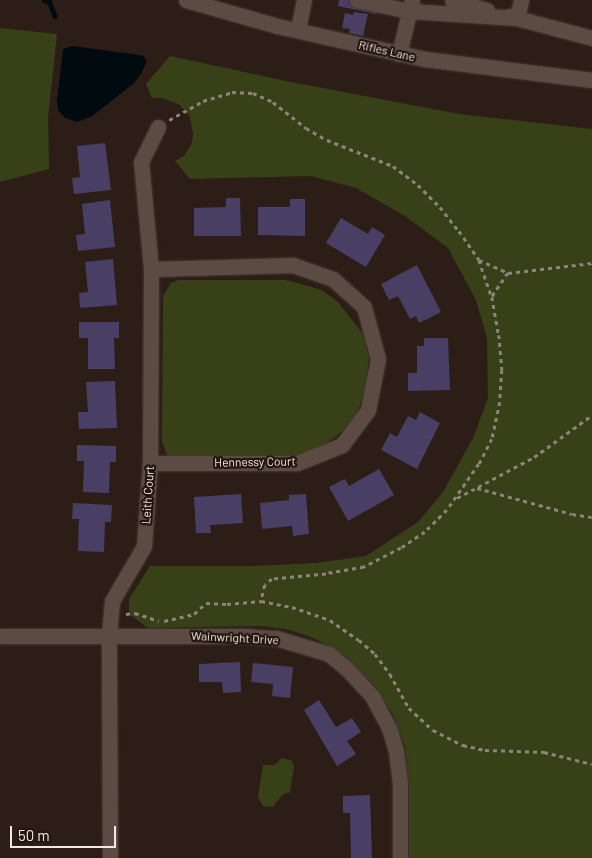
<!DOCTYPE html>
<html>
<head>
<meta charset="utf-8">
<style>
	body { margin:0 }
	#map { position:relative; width:592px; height:858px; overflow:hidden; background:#2c1e17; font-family:Barlow,sans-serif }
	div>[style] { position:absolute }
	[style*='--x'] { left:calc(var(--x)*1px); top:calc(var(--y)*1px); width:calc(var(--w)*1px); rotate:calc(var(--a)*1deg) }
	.green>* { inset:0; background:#384017 }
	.water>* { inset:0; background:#000a0f }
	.stream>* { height:4.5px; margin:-2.25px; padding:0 2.25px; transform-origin:2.25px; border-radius:2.25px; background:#000a0f }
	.building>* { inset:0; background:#493e64 }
	.path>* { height:2.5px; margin-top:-1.25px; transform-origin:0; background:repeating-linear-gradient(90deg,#8f837d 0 4px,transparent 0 8px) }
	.roads { filter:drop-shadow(0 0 1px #453934) drop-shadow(0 0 1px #453934) }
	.minor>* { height:15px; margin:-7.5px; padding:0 7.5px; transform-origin:7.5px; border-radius:7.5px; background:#5b4b43 }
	span { translate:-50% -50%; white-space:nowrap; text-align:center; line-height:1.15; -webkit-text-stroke:4.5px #22150e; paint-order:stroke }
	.street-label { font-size:12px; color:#f1e7e3 }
	.scale { position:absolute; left:10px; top:826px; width:106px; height:22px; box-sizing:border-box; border:2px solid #f1e7e3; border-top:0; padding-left:6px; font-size:15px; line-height:18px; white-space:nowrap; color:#f1e7e3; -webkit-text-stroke:4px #22150e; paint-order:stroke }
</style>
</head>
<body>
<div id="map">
	<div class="green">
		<i style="clip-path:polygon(0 28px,57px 34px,48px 118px,49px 169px,0 182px)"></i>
		<i style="clip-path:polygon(170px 56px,286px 81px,459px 114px,592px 129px,592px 858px,409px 858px,409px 788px,405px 747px,394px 717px,376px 687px,343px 655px,314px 638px,286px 629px,261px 626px,148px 628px,129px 614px,129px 599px,150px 566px,252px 566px,316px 563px,366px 556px,418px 522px,443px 492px,473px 438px,488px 398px,487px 338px,476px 300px,448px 248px,405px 216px,356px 188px,311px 176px,190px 179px,175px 161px,184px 156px,192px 143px,193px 134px,190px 117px,179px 104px,162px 98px,152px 98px,146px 84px)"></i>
		<i style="clip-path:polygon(179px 280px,286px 280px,322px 290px,338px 302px,363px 334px,369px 357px,365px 395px,356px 414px,344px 430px,327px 443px,310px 452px,290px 458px,168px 456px,162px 442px,163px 296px,171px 283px)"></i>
		<i style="clip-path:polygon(282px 758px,292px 761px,294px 766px,290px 792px,282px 795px,273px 807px,263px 806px,258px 797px,263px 765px,274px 765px)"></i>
	</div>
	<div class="water">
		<i style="clip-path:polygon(72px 46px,133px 54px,143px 56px,147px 61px,141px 74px,133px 84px,92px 116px,77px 122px,65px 118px,58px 110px,57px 100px,63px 49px)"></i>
	</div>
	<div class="stream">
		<i style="--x:44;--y:0;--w:5;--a:11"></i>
		<i style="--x:49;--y:1;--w:16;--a:68"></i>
	</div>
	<div class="building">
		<i style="clip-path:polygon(339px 0,379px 0,376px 14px,338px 6px)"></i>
		<i style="clip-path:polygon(354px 12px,368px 14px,363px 36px,349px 33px,350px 29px,342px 28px,345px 13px,353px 15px)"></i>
		<i style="clip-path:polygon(105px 143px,111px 190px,74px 194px,72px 178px,80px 177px,77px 146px)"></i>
		<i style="clip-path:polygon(226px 198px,240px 198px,241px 236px,194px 236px,194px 208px,226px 207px)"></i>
		<i style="clip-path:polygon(290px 199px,305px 199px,305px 236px,258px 235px,258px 207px,290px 207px)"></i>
		<i style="clip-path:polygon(110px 200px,115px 247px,78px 251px,76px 235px,85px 234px,82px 204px)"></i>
		<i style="clip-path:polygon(341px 218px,368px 234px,372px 227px,385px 235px,366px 267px,326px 243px)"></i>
		<i style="clip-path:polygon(113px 259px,117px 305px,80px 308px,79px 293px,88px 292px,85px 262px)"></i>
		<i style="clip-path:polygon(417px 265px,441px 312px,419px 323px,416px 316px,410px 319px,398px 296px,389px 300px,381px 284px)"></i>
		<i style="clip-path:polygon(79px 322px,119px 322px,119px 338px,114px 338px,115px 369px,88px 369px,88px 338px,79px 338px)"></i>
		<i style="clip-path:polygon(424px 338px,448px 338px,450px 390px,408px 391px,408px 373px,417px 373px,417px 346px,424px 346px)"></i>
		<i style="clip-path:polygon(115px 381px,117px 428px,79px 429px,78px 412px,88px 412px,86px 382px)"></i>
		<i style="clip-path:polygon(420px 412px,440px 423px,417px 469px,381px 450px,390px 433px,397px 437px,408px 416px,416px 420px)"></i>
		<i style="clip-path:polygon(77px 445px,116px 446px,116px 462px,110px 462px,109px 493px,83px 492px,84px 461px,77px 461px)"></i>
		<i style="clip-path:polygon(379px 469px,394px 495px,348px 521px,329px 487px,345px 479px,349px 486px)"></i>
		<i style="clip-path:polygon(241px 494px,243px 523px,210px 525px,211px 533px,196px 533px,194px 497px)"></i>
		<i style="clip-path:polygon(306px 494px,309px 534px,293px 536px,292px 526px,262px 529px,260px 503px,289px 500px,289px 495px)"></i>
		<i style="clip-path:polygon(73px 503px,112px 505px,111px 522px,105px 522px,104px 552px,78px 551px,79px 519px,72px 519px)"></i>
		<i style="clip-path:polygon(240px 662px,241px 692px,223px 693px,222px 682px,199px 682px,199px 664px)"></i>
		<i style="clip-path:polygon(253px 663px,293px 667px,290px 698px,272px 696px,273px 684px,251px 682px)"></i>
		<i style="clip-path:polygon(319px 700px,336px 727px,352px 718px,361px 732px,347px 741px,356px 754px,337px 766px,304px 710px)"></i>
		<i style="clip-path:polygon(370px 795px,372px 858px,351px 858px,350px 813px,343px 813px,343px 796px)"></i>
	</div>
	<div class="path">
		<i style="--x:169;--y:120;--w:39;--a:-29"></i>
		<i style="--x:203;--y:101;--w:30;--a:-17"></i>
		<i style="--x:232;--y:92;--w:21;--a:3"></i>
		<i style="--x:253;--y:93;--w:22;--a:24"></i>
		<i style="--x:273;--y:102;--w:42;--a:38.2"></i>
		<i style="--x:306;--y:128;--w:24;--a:30"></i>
		<i style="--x:327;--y:140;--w:71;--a:21.5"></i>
		<i style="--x:393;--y:166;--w:31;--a:37"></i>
		<i style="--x:418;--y:185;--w:31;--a:45"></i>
		<i style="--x:440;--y:207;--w:31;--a:52"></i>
		<i style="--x:459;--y:231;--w:35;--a:55"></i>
		<i style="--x:479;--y:260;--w:39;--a:71"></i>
		<i style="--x:492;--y:297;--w:39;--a:80"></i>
		<i style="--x:499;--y:335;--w:35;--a:85"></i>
		<i style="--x:502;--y:370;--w:32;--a:94"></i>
		<i style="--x:500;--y:402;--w:38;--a:102"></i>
		<i style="--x:492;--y:439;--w:28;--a:117"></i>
		<i style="--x:479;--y:464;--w:56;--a:124.8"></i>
		<i style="--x:447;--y:510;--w:31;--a:135"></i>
		<i style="--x:425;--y:532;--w:29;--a:146"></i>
		<i style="--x:401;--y:548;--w:42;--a:152.8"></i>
		<i style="--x:364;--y:567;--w:39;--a:170"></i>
		<i style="--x:326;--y:574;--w:54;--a:174.7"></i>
		<i style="--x:272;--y:579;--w:9;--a:139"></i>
		<i style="--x:265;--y:585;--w:16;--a:104"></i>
		<i style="--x:479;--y:260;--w:32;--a:24"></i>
		<i style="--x:508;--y:273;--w:29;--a:124"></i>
		<i style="--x:508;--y:273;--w:85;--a:-6.8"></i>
		<i style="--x:477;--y:488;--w:98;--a:15.3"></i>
		<i style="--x:572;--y:514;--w:20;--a:9"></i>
		<i style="--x:457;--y:498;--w:87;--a:-28"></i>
		<i style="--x:534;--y:457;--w:72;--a:-35.9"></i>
		<i style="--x:126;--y:614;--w:9;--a:-6"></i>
		<i style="--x:135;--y:613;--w:25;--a:18"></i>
		<i style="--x:164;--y:621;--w:31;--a:-13"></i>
		<i style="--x:194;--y:614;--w:16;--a:-43"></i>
		<i style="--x:206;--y:603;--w:21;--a:3"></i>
		<i style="--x:227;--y:604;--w:34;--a:-5"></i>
		<i style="--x:261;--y:601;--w:32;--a:11"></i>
		<i style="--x:292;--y:607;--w:40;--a:18.9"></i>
		<i style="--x:330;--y:620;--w:35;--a:35"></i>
		<i style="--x:359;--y:640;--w:21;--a:41"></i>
		<i style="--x:375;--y:654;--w:25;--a:53"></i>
		<i style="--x:390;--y:674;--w:39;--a:61"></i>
		<i style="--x:409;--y:708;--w:33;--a:43"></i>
		<i style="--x:433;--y:730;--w:34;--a:27"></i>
		<i style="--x:463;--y:745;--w:23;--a:13"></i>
		<i style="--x:485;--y:750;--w:59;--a:1.9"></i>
		<i style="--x:544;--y:752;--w:49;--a:14"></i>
	</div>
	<div class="roads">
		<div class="minor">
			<i style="--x:186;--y:0;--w:95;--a:15.9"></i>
			<i style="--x:277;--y:26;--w:152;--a:12.6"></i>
			<i style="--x:425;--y:59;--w:168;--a:7.2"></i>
			<i style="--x:357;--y:0;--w:53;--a:11.9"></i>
			<i style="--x:409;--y:11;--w:108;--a:3.7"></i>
			<i style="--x:452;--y:0;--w:36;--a:16"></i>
			<i style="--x:509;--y:16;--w:86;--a:14.8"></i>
			<i style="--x:517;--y:18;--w:18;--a:-77"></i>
			<i style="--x:298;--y:30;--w:31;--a:-79"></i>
			<i style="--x:399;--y:54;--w:56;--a:-76.5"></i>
			<i style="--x:150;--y:463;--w:147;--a:0"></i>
			<i style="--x:297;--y:463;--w:48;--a:-21.8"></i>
			<i style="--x:342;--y:445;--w:44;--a:-53.4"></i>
			<i style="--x:368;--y:410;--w:52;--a:-78.9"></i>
			<i style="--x:378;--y:359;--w:54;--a:-105.1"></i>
			<i style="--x:364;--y:307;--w:42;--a:-137.9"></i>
			<i style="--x:333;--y:279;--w:42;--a:-160.7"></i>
			<i style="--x:293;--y:265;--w:142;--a:178.4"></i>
			<i style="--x:0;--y:636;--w:244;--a:0"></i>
			<i style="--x:244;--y:636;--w:32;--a:4"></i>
			<i style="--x:276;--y:638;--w:55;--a:16.8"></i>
			<i style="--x:329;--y:654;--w:23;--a:40"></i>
			<i style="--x:347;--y:669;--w:37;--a:47"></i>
			<i style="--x:372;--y:696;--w:36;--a:62"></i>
			<i style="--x:389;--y:728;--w:24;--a:73"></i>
			<i style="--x:396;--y:751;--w:33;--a:83"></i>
			<i style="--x:400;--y:784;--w:74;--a:90"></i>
			<i style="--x:110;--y:858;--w:223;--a:-90.3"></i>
			<i style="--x:109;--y:635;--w:34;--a:-85"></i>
			<i style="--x:112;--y:601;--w:64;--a:-59.8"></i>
			<i style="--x:144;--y:546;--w:83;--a:-85.9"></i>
			<i style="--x:150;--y:463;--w:194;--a:-89.7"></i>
			<i style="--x:151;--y:269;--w:107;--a:-95.3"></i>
			<i style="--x:141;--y:162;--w:39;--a:-64"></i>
		</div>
	</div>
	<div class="street-label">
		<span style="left:387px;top:51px;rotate:13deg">Rifles Lane</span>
		<span style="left:255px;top:462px;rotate:-1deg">Hennessy Court</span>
		<span style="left:148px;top:495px;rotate:-86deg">Leith Court</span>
		<span style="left:235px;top:638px;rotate:3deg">Wainwright Drive</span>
	</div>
	<div class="scale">50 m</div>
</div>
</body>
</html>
